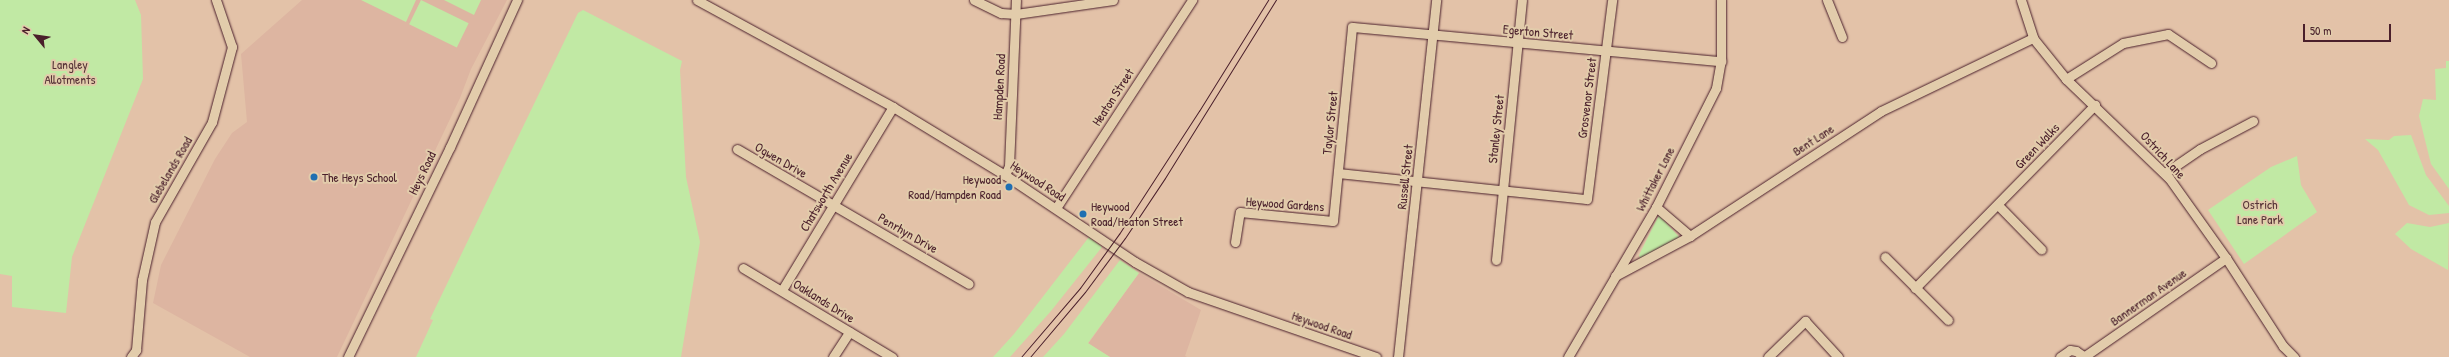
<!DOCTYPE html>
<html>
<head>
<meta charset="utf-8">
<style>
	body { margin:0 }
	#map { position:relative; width:2449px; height:357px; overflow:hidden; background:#e3c2a8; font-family:"Patrick Hand",sans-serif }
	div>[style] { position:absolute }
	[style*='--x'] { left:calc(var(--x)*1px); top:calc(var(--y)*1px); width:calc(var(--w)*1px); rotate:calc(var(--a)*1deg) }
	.built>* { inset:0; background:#ddb5a1 }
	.green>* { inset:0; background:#c1e9a4; transform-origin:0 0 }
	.roads { filter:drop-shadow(0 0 1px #4a1f2b) drop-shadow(0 0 1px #4a1f2b) }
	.street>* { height:9px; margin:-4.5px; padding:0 4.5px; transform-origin:4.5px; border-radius:4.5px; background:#e2ccab }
	.tram>* { height:1px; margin:-0.5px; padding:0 0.5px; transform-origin:0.5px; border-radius:0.5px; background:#4a1f2b }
	.dots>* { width:11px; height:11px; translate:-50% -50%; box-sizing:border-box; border:2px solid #e2ccab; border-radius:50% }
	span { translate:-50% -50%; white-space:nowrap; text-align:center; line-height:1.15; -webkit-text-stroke:4px #e2ccab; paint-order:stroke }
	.street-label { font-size:13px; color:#4a1f2b }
	.park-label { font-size:13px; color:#563337 }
	.poi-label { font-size:13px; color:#4a1f2b }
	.left { translate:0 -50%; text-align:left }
	.right { translate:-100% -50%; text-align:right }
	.north { position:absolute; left:16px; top:16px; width:40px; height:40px; -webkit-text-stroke:3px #e2ccab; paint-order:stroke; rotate:299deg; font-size:11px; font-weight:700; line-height:16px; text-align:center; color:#4a1f2b }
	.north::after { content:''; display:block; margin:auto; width:14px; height:18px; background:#4a1f2b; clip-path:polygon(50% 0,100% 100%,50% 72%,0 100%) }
	.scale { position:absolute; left:2303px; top:24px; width:88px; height:18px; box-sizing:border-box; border:2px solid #4a1f2b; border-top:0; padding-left:5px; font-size:12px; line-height:14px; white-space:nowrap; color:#4a1f2b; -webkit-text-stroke:3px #e2ccab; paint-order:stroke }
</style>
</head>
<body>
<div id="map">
	<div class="built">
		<i style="clip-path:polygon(302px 0,507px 0,471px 69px,460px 98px,337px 357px,250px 357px,153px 303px,161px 265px,215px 159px,232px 133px,247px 122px,241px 54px)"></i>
		<i style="clip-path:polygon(1139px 273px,1201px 310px,1185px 356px,1187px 357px,1110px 357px,1088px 344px)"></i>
	</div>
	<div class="green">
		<i style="clip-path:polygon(0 0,135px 0,141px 15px,143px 79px,72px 257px,66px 313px,12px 307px,12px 276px,0 274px)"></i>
		<i style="clip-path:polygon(361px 0,416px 0,406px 22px)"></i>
		<i style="left:421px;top:0;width:53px;height:27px;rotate:26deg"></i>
		<i style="clip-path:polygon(444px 0,481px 0,474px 15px)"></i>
		<i style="clip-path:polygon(583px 10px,682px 61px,680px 70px,686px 177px,700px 242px,681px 357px,416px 357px,433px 320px,430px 319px,578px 13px)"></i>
		<i style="clip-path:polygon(2446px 61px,2449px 61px,2449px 189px,2431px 164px,2419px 116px,2423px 99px,2436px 100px,2435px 69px,2446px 68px)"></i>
		<i style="clip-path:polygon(2411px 135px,2426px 175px,2449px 206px,2449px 213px,2429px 215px,2409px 205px,2378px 150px,2365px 139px,2389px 140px,2394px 136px)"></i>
		<i style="clip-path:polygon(2297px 156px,2301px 185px,2317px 212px,2244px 264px,2208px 210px,2271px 167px)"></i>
		<i style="clip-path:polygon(1659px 215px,1680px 238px,1640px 259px,1639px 255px)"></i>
		<i style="clip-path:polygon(2407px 223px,2430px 227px,2449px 223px,2448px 270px,2411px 249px,2395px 234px)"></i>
		<i style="clip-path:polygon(1089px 237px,1102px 247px,1051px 311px,1010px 357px,993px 357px,1014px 334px)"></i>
		<i style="clip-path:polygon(1120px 260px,1139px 273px,1088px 343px,1110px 357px,1043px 357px,1064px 334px)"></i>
	</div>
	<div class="roads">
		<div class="street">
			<i style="--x:697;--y:0;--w:223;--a:28.6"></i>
			<i style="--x:893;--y:107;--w:131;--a:31.3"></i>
			<i style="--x:1005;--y:175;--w:156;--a:33.8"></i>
			<i style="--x:1135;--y:262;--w:61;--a:29.5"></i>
			<i style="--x:1188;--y:292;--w:199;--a:19.1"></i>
			<i style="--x:974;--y:0;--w:30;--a:26"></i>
			<i style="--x:1001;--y:13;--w:15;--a:4"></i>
			<i style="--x:1016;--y:14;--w:98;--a:-8.2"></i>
			<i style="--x:1827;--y:0;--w:40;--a:68"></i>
			<i style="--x:2021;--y:0;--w:40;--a:72"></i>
			<i style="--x:2033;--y:38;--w:53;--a:51.2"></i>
			<i style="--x:2066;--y:79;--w:143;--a:43.9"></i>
			<i style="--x:2169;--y:178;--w:98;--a:54.5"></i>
			<i style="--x:2226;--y:258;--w:105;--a:57.1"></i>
			<i style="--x:2283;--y:346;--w:16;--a:45"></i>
			<i style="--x:2066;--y:79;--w:67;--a:-32.3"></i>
			<i style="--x:2123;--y:43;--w:46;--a:-11.3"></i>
			<i style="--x:2168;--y:34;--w:52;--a:34"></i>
			<i style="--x:737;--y:149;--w:268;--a:30.2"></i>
			<i style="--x:1338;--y:173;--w:250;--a:6"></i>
			<i style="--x:1587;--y:199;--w:201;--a:-82.8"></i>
			<i style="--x:2165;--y:173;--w:42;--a:-34.4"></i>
			<i style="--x:2200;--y:149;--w:60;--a:-27.8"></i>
			<i style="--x:1005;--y:175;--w:10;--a:-66"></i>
			<i style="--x:1009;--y:166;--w:166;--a:-87.6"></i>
			<i style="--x:1998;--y:205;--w:62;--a:45.7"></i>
			<i style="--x:1656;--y:207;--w:45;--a:40.5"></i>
			<i style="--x:1056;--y:208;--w:249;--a:-56.8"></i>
			<i style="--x:1235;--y:242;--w:30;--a:-81"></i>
			<i style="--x:1240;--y:212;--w:93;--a:5.5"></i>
			<i style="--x:1333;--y:221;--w:195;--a:-84.4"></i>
			<i style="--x:1352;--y:27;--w:371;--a:5.3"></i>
			<i style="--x:1885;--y:257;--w:89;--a:45"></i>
			<i style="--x:1496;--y:260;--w:261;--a:-84.3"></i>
			<i style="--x:743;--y:268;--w:174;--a:30.9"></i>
			<i style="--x:1615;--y:276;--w:85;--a:-28.1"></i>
			<i style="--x:1690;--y:236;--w:228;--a:-33.2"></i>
			<i style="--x:1881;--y:111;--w:169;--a:-25.7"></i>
			<i style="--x:1915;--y:288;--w:257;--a:-45.5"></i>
			<i style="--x:782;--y:290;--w:214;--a:-58.8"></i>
			<i style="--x:2085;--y:356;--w:172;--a:-34.8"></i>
			<i style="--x:131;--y:357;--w:9;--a:-54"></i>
			<i style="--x:136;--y:350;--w:70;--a:-85.1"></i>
			<i style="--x:142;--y:280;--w:59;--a:-77.4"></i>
			<i style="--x:155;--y:222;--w:115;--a:-60.3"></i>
			<i style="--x:212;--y:122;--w:78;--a:-75.1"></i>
			<i style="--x:232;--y:47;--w:50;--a:-108.8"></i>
			<i style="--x:348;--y:357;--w:233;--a:-64.1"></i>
			<i style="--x:450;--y:147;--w:162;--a:-65.5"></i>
			<i style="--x:833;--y:357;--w:30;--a:-57"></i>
			<i style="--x:1398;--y:357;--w:359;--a:-83.9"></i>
			<i style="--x:1568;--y:357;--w:174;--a:-59.6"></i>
			<i style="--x:1656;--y:207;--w:133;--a:-63.2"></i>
			<i style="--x:1716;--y:88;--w:27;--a:-80"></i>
			<i style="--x:1721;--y:61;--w:61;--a:-90"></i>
			<i style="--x:1768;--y:357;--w:52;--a:-44.2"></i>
			<i style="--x:1805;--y:321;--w:49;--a:47.5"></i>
			<i style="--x:2060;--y:357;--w:12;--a:-35"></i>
			<i style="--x:2070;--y:350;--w:6;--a:9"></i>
			<i style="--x:2076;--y:351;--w:11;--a:34"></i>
		</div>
	</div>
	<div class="tram">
		<i style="--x:1021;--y:357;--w:91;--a:-49.5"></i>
		<i style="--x:1080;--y:288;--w:67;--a:-54.2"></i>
		<i style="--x:1119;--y:234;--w:147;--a:-57"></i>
		<i style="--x:1199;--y:111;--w:131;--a:-58.1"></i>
		<i style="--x:1030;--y:357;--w:85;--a:-49.8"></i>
		<i style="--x:1085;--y:292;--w:67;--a:-53.5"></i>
		<i style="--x:1125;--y:238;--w:72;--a:-56.3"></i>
		<i style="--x:1165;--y:178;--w:210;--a:-58.1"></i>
	</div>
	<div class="dots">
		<i style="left:314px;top:177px;background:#1f6fb2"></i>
		<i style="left:1009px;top:187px;background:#1f6fb2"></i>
		<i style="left:1083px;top:214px;background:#1f6fb2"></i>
	</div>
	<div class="street-label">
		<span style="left:1538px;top:32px;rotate:5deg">Egerton Street</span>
		<span style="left:999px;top:87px;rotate:-87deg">Hampden Road</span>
		<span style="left:1113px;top:97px;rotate:-57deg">Heaton Street</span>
		<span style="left:1587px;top:98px;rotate:-83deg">Grosvenor Street</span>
		<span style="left:1330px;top:123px;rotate:-84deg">Taylor Street</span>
		<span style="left:1496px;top:129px;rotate:-84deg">Stanley Street</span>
		<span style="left:1813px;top:140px;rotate:-33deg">Bent Lane</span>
		<span style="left:2037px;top:146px;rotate:-46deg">Green Walks</span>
		<span style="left:2163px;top:155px;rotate:47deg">Ostrich Lane</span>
		<span style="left:781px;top:160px;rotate:30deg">Ogwen Drive</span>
		<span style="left:170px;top:170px;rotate:-60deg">Glebelands Road</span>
		<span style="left:422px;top:173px;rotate:-64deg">Heys Road</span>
		<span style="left:1405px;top:177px;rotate:-84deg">Russell Street</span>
		<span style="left:1655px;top:179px;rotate:-63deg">Whittaker Lane</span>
		<span style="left:1038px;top:181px;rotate:33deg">Heywood Road</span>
		<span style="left:826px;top:192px;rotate:-59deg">Chatsworth Avenue</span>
		<span style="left:1285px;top:204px;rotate:4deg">Heywood Gardens</span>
		<span style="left:908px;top:233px;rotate:30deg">Penrhyn Drive</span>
		<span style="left:2148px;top:297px;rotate:-35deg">Bannerman Avenue</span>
		<span style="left:824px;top:301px;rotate:32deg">Oaklands Drive</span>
		<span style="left:1322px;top:325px;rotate:19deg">Heywood Road</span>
	</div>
	<div class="park-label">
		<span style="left:70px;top:72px">Langley<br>Allotments</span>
		<span style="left:2260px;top:212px">Ostrich<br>Lane Park</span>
	</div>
	<div class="poi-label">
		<span class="left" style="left:322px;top:177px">The Heys School</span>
		<span class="right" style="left:1001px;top:187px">Heywood<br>Road/Hampden Road</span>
		<span class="left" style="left:1091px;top:214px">Heywood<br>Road/Heaton Street</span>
	</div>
	<div class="north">N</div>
	<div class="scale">50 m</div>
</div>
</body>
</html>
